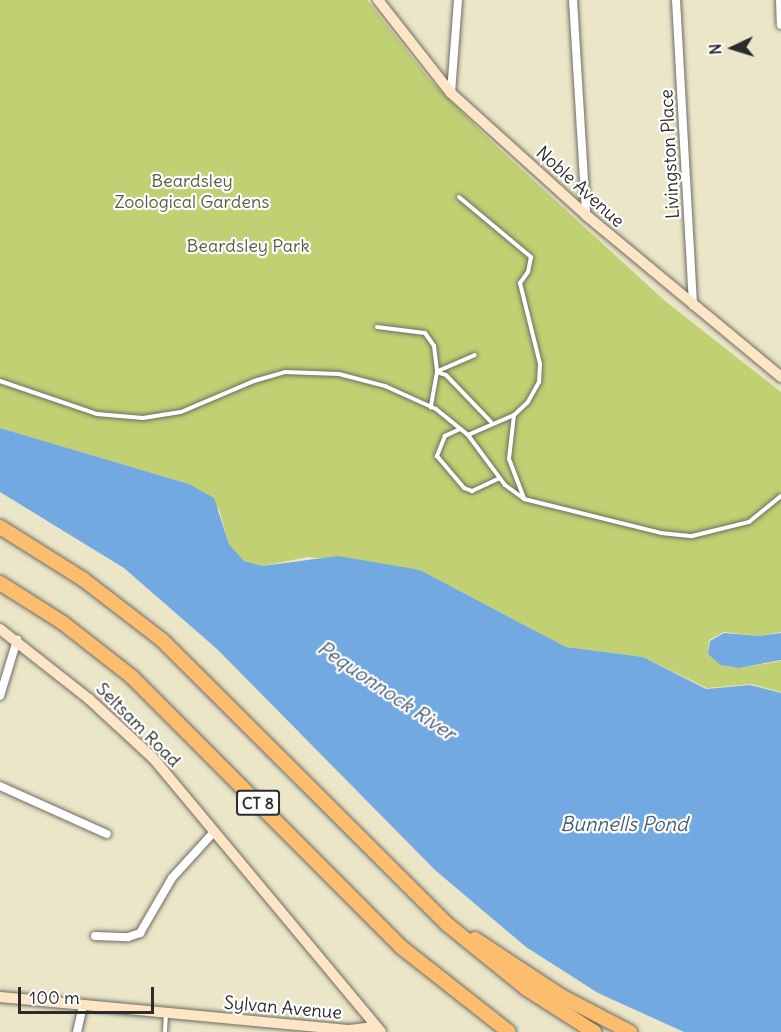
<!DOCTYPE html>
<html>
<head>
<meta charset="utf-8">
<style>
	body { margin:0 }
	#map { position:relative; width:781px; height:1032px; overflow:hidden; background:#ebe6c8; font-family:Delius,sans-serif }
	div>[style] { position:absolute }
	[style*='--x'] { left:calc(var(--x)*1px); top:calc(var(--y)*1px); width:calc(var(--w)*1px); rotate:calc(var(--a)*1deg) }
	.green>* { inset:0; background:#c1d072 }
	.water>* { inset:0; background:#71a9e0 }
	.roads { filter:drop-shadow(0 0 2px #6e6c62) drop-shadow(0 0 2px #6e6c62) }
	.lane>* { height:4px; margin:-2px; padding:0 2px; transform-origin:2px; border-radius:2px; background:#fff }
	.street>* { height:8px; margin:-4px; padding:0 4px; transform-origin:4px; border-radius:4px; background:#fff }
	.secondary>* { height:10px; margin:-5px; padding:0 5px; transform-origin:5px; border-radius:5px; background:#fee5c5 }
	.highway>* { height:14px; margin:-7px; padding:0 7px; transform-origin:7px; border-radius:7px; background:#fcbd6f }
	span { translate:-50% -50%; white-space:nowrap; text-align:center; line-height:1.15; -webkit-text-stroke:4.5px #fff; paint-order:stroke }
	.shield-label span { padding:2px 4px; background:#fff; border:2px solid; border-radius:4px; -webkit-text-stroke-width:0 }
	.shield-label { font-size:16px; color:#2b2b2b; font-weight:700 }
	.street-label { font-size:18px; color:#2b2b2b }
	.park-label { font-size:18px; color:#585d40 }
	.water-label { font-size:20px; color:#475d73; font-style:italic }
	.north { position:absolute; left:703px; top:18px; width:60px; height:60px; -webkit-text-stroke:4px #fff; paint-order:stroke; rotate:266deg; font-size:16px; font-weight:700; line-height:24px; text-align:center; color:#2b2b2b }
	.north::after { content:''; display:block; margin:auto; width:21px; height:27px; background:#2b2b2b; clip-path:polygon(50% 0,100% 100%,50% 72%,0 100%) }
	.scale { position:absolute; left:18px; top:987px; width:136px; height:27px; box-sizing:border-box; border:3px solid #2b2b2b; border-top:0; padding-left:8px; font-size:18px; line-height:21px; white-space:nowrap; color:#2b2b2b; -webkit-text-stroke:4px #fff; paint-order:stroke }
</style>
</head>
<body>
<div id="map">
	<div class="green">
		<i style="clip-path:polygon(0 0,367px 0,430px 80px,495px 145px,665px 301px,781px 392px,781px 632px,759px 636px,724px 632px,709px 640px,708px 654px,720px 665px,739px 668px,781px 661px,781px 692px,751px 684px,707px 688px,643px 657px,566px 647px,420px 570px,308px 557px,262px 566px,244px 561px,229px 544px,219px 509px,189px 484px,0 428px)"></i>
	</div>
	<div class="water">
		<i style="clip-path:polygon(0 428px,189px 484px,214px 498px,229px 544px,244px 561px,262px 566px,338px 556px,420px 570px,566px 647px,643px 657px,706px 689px,750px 685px,781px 693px,781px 1032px,684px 1032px,598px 993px,526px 947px,435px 870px,217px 649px,124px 568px,0 492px)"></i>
		<i style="clip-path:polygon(724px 633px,759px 636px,781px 633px,781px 660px,739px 668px,720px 665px,708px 654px,710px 641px)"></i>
	</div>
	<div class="roads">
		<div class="lane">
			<i style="--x:459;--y:197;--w:94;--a:39.8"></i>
			<i style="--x:531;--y:257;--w:15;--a:101"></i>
			<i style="--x:528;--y:272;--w:14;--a:126"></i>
			<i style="--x:520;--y:283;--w:83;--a:76.1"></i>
			<i style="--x:540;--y:364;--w:18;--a:93"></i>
			<i style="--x:539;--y:382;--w:23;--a:119"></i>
			<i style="--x:528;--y:402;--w:19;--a:137"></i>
			<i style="--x:514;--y:415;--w:50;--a:156.5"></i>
			<i style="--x:377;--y:327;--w:48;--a:7.1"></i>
			<i style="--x:425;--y:333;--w:16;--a:55"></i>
			<i style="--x:434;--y:346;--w:26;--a:83"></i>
			<i style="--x:437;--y:372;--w:36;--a:100"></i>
			<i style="--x:438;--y:371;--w:40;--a:-23.4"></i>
			<i style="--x:437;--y:372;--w:9;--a:18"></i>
			<i style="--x:446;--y:375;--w:65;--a:46.2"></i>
			<i style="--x:0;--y:381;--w:102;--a:18.8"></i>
			<i style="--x:97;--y:414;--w:46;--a:5"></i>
			<i style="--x:143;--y:418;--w:38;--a:-9"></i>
			<i style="--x:181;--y:412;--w:79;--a:-23"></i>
			<i style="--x:254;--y:381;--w:32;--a:-16"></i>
			<i style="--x:285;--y:372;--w:54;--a:2.1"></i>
			<i style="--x:339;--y:374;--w:48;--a:14.6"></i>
			<i style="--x:385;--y:386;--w:56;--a:24.3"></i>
			<i style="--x:436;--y:409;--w:41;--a:39.1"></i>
			<i style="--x:468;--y:435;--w:62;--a:53.5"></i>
			<i style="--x:505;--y:485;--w:24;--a:36"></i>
			<i style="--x:524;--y:499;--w:141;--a:13.9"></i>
			<i style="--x:661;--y:533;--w:31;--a:6"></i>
			<i style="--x:692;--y:536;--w:59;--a:-13.8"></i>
			<i style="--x:749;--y:522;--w:41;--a:-39.1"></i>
			<i style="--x:514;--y:415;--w:44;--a:96.5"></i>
			<i style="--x:509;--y:459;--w:42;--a:69"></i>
			<i style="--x:460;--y:429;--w:17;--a:155"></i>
			<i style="--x:445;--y:436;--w:22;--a:112"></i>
			<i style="--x:437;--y:456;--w:42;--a:49.8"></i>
			<i style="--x:464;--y:488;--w:9;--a:21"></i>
			<i style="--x:472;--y:491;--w:29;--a:-25"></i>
			<i style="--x:165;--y:1032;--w:18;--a:-87"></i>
		</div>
		<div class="street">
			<i style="--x:573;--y:0;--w:215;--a:86.5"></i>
			<i style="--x:676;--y:0;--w:306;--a:86.8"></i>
			<i style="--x:780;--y:0;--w:25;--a:88"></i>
			<i style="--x:451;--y:93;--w:93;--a:-85.7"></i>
			<i style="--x:0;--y:696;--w:59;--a:-73.1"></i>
			<i style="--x:0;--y:786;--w:117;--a:24.2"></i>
			<i style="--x:95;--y:936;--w:33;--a:2"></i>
			<i style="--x:128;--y:937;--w:13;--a:-18"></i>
			<i style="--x:140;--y:933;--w:64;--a:-59.8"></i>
			<i style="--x:172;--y:878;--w:61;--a:-47.7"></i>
			<i style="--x:77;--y:1032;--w:27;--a:-77"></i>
		</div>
		<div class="secondary">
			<i style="--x:378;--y:0;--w:118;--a:51.9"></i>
			<i style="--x:451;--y:93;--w:182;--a:42.1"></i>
			<i style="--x:586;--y:215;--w:254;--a:39.7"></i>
			<i style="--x:0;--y:629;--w:113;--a:38.2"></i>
			<i style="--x:89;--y:699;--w:87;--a:42.7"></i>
			<i style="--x:153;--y:758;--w:356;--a:50.2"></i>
			<i style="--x:0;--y:997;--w:352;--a:5.4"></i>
			<i style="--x:350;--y:1030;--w:26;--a:-7"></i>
		</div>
		<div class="highway">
			<i style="--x:0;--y:527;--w:99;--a:32.2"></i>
			<i style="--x:84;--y:580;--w:98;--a:37.6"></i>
			<i style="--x:162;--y:640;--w:404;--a:44.9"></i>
			<i style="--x:448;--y:925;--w:102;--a:39"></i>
			<i style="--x:527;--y:989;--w:80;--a:32.7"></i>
			<i style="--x:0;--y:583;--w:75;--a:32.4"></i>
			<i style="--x:63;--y:623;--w:88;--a:38"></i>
			<i style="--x:132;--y:677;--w:381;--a:45.1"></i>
			<i style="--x:401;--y:947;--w:137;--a:38.2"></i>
			<i style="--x:475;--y:939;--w:103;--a:33.5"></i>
			<i style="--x:561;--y:996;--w:78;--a:27.6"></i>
		</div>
	</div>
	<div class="shield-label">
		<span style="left:258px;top:803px">CT 8</span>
	</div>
	<div class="street-label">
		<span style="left:670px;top:154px;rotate:-93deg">Livingston Place</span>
		<span style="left:580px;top:187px;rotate:42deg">Noble Avenue</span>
		<span style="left:138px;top:725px;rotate:45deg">Seltsam Road</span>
		<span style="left:283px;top:1008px;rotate:5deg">Sylvan Avenue</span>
	</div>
	<div class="park-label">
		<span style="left:192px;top:192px">Beardsley<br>Zoological Gardens</span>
		<span style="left:248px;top:246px">Beardsley Park</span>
	</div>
	<div class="water-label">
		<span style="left:387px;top:690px;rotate:34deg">Pequonnock River</span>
		<span style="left:624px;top:823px">Bunnells Pond</span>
	</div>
	<div class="north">N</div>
	<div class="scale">100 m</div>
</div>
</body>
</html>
